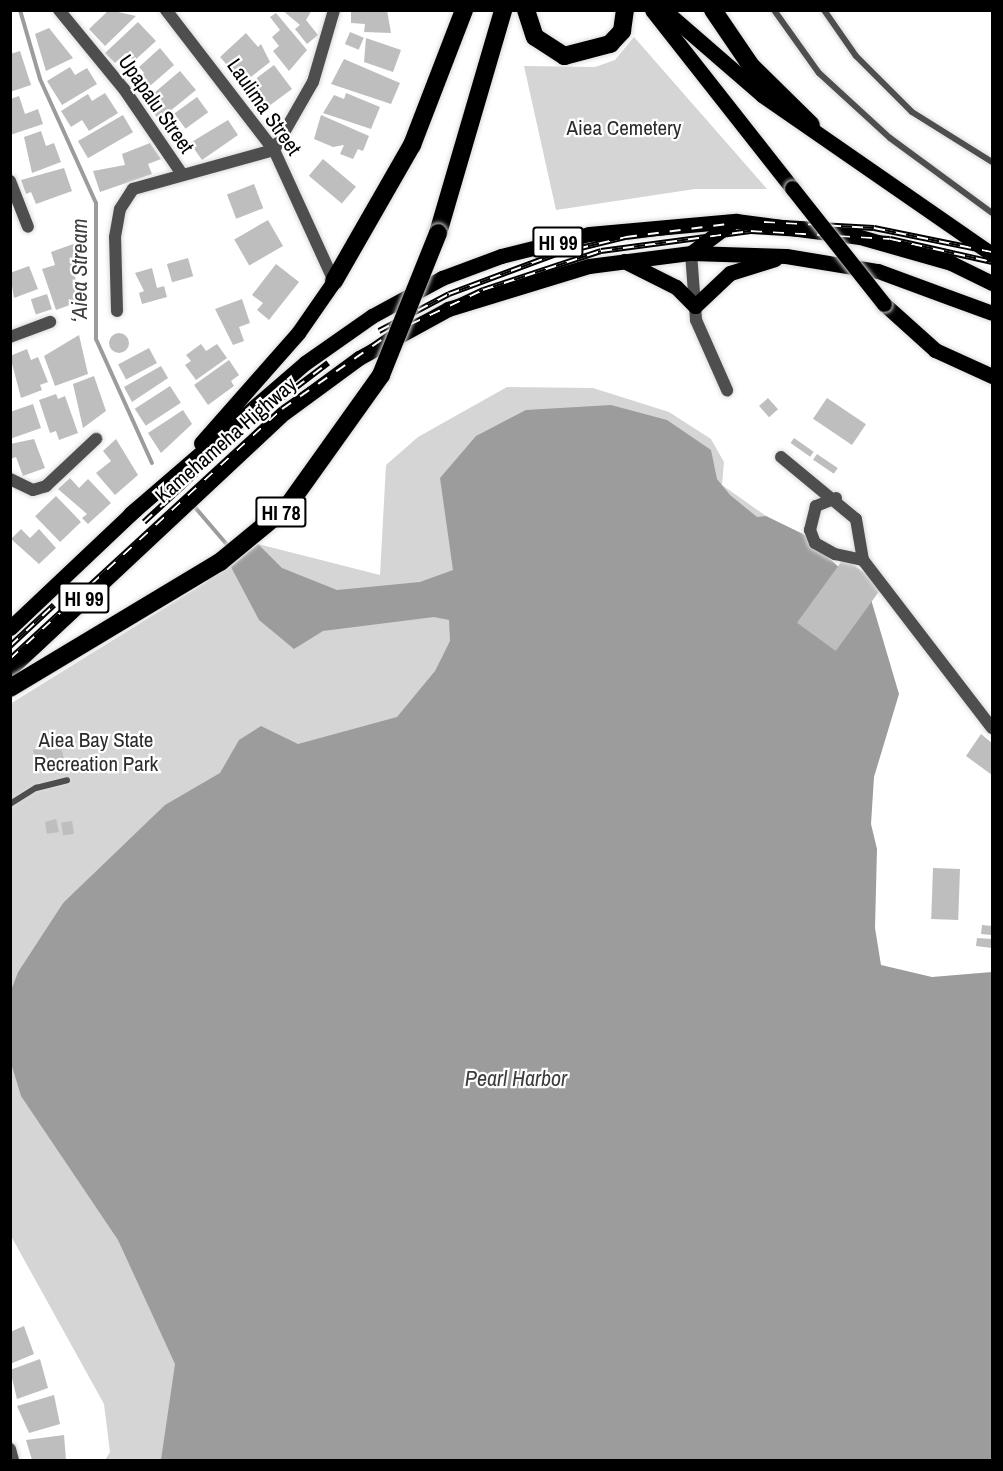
<!DOCTYPE html>
<html>
<head>
<meta charset="utf-8">
<style>
	body { margin:0 }
	#map { position:relative; width:1003px; height:1471px; overflow:hidden; background:#fff; font-family:"Archivo Narrow",sans-serif }
	div>[style] { position:absolute }
	[style*='--x'] { left:calc(var(--x)*1px); top:calc(var(--y)*1px); width:calc(var(--w)*1px); rotate:calc(var(--a)*1deg) }
	.green>* { inset:0; background:#d5d5d5 }
	.water>* { inset:0; background:#9c9c9c }
	.stream>* { height:4px; margin:-2px; padding:0 2px; transform-origin:2px; border-radius:2px; background:#9c9c9c }
	.building>* { inset:0; background:#bebebe; transform-origin:0 0 }
	.round { border-radius:50% }
	.roads { filter:drop-shadow(0 0 2px #dbdbdb) drop-shadow(0 0 2px #dbdbdb) }
	.lane>* { height:6px; margin:-3px; padding:0 3px; transform-origin:3px; border-radius:3px; background:#4e4e4e }
	.street>* { height:12px; margin:-6px; padding:0 6px; transform-origin:6px; border-radius:6px; background:#4e4e4e }
	.primary>* { height:15px; margin:-7.5px; padding:0 7.5px; transform-origin:7.5px; border-radius:7.5px; background:#000 }
	.highway>* { height:18px; margin:-9px; padding:0 9px; transform-origin:9px; border-radius:9px; background:#000 }
	.rail>* { height:6px; margin-top:-3px; transform-origin:0; background:repeating-linear-gradient(90deg,#fff 0 11px,#000 0 22px); box-sizing:border-box; border-block:2px solid #000 }
	.bridges { filter:drop-shadow(0 0 2px #dbdbdb) drop-shadow(0 0 2px #dbdbdb) }
	.primary-bridge>* { height:15px; margin:-7.5px; padding:0 7.5px; transform-origin:7.5px; border-radius:7.5px; background:#000 }
	.highway-bridge>* { height:18px; margin:-9px; padding:0 9px; transform-origin:9px; border-radius:9px; background:#000 }
	span { translate:-50% -50%; white-space:nowrap; text-align:center; line-height:1.15; -webkit-text-stroke:4.5px #fff; paint-order:stroke }
	.shield-label span { padding:2px 4px; background:#fff; border:2px solid; border-radius:4px; -webkit-text-stroke-width:0 }
	.shield-label { font-size:20px; color:#000; font-weight:700 }
	.street-label { font-size:21px; color:#000 }
	.park-label { font-size:21px; color:#2c2c2c }
	.water-label { font-size:22px; color:#3d3d3d; font-style:italic }
	.frame { position:absolute; inset:0; border:12px solid #000; pointer-events:none }
</style>
</head>
<body>
<div id="map">
	<div class="green">
		<i style="clip-path:polygon(634px 37px,767px 189px,695px 189px,556px 210px,524px 66px,595px 67px,615px 60px)"></i>
		<i style="clip-path:polygon(507px 387px,593px 388px,669px 412px,711px 439px,724px 462px,722px 485px,766px 516px,769px 527px,475px 564px,434px 587px,305px 595px,258px 544px,380px 575px,386px 465px,418px 437px)"></i>
		<i style="clip-path:polygon(249px 544px,255px 552px,258px 602px,434px 617px,470px 614px,409px 717px,205px 802px,63px 903px,18px 972px,12px 990px,181px 1344px,177px 1460px,105px 1460px,110px 1452px,104px 1404px,11px 1236px,10px 704px,205px 583px)"></i>
	</div>
	<div class="water">
		<i style="clip-path:polygon(611px 405px,667px 420px,711px 450px,717px 479px,730px 495px,757px 517px,766px 516px,803px 534px,870px 596px,899px 694px,874px 777px,871px 824px,877px 849px,875px 928px,881px 965px,932px 977px,992px 972px,992px 1460px,161px 1460px,175px 1364px,118px 1240px,21px 1096px,11px 1063px,10px 993px,18px 972px,63px 903px,165px 805px,220px 773px,239px 740px,261px 726px,298px 744px,397px 717px,435px 671px,450px 641px,449px 620px,434px 617px,323px 631px,294px 649px,259px 620px,231px 567px,258px 544px,282px 568px,337px 590px,420px 582px,453px 570px,440px 478px,476px 436px,526px 410px)"></i>
	</div>
	<div class="stream">
		<i style="--x:20;--y:10;--w:72;--a:73.8"></i>
		<i style="--x:40;--y:79;--w:136;--a:65.7"></i>
		<i style="--x:96;--y:203;--w:136;--a:90"></i>
		<i style="--x:96;--y:339;--w:136;--a:65.7"></i>
		<i style="--x:193;--y:505;--w:55;--a:49.4"></i>
	</div>
	<div class="building">
		<i style="clip-path:polygon(109px 10px,136px 16px,105px 46px,89px 29px)"></i>
		<i style="clip-path:polygon(282px 10px,312px 10px,306px 20px,318px 35px,307px 44px,295px 29px,300px 25px)"></i>
		<i style="clip-path:polygon(351px 10px,387px 10px,391px 33px,364px 32px,365px 24px,351px 23px)"></i>
		<i style="clip-path:polygon(276px 13px,307px 50px,289px 71px,273px 51px,279px 46px,272px 37px,280px 30px,270px 17px)"></i>
		<i style="clip-path:polygon(138px 22px,156px 41px,134px 61px,126px 53px,115px 63px,105px 53px)"></i>
		<i style="clip-path:polygon(49px 28px,73px 58px,46px 71px,35px 34px)"></i>
		<i style="left:350px;top:32px;width:15px;height:13px;rotate:23deg"></i>
		<i style="clip-path:polygon(246px 33px,258px 47px,261px 44px,270px 62px,243px 83px,220px 57px)"></i>
		<i style="clip-path:polygon(366px 38px,401px 50px,393px 72px,364px 62px)"></i>
		<i style="clip-path:polygon(160px 48px,174px 65px,143px 92px,137px 84px,144px 73px,139px 67px)"></i>
		<i style="clip-path:polygon(20px 51px,31px 85px,10px 92px,10px 54px)"></i>
		<i style="clip-path:polygon(344px 59px,400px 83px,391px 104px,331px 84px)"></i>
		<i style="clip-path:polygon(274px 65px,292px 89px,269px 106px,246px 86px)"></i>
		<i style="clip-path:polygon(70px 67px,75px 75px,87px 68px,97px 84px,62px 105px,47px 81px)"></i>
		<i style="clip-path:polygon(180px 71px,196px 90px,159px 120px,150px 108px,159px 100px,154px 93px)"></i>
		<i style="clip-path:polygon(105px 93px,118px 113px,89px 131px,82px 120px,71px 127px,61px 111px,88px 94px,92px 101px)"></i>
		<i style="clip-path:polygon(346px 93px,380px 107px,371px 129px,323px 113px,334px 95px,344px 99px)"></i>
		<i style="clip-path:polygon(19px 96px,25px 114px,38px 109px,43px 124px,10px 135px,10px 99px)"></i>
		<i style="left:197px;top:97px;width:19px;height:28px;rotate:54deg"></i>
		<i style="left:123px;top:115px;width:20px;height:52px;rotate:60deg"></i>
		<i style="clip-path:polygon(321px 115px,369px 136px,363px 151px,358px 149px,353px 159px,340px 154px,344px 145px,333px 147px,314px 139px)"></i>
		<i style="clip-path:polygon(228px 120px,238px 135px,202px 160px,190px 143px)"></i>
		<i style="clip-path:polygon(41px 131px,46px 146px,54px 143px,61px 162px,32px 173px,24px 137px)"></i>
		<i style="clip-path:polygon(150px 143px,161px 159px,148px 164px,152px 174px,100px 192px,93px 171px,125px 165px,122px 154px)"></i>
		<i style="left:323px;top:159px;width:43px;height:22px;rotate:40deg"></i>
		<i style="clip-path:polygon(64px 168px,72px 191px,36px 204px,31px 192px,26px 194px,21px 180px)"></i>
		<i style="left:254px;top:184px;width:26px;height:29px;rotate:69deg"></i>
		<i style="left:268px;top:220px;width:30px;height:39px;rotate:60deg"></i>
		<i style="clip-path:polygon(76px 243px,83px 263px,74px 267px,78px 302px,56px 310px,42px 269px,55px 265px,51px 252px)"></i>
		<i style="left:188px;top:258px;width:19px;height:22px;rotate:74deg"></i>
		<i style="clip-path:polygon(276px 264px,299px 282px,269px 320px,257px 310px,263px 303px,252px 295px)"></i>
		<i style="clip-path:polygon(29px 266px,38px 289px,14px 298px,10px 273px)"></i>
		<i style="clip-path:polygon(152px 268px,157px 288px,164px 286px,167px 297px,142px 304px,139px 293px,144px 291px,135px 273px)"></i>
		<i style="left:47px;top:294px;width:16px;height:17px;rotate:72deg"></i>
		<i style="clip-path:polygon(242px 299px,250px 323px,239px 327px,244px 341px,233px 345px,215px 309px)"></i>
		<i class="round" style="left:109px;top:333px;width:20px;height:20px"></i>
		<i style="clip-path:polygon(79px 335px,88px 374px,55px 386px,44px 356px)"></i>
		<i style="clip-path:polygon(201px 344px,206px 351px,217px 344px,227px 358px,196px 380px,185px 365px,191px 361px,186px 355px)"></i>
		<i style="left:149px;top:348px;width:17px;height:35px;rotate:62deg"></i>
		<i style="clip-path:polygon(27px 349px,31px 360px,38px 357px,48px 382px,40px 385px,42px 390px,21px 398px,10px 356px)"></i>
		<i style="clip-path:polygon(229px 360px,239px 375px,231px 381px,234px 386px,208px 405px,194px 385px)"></i>
		<i style="clip-path:polygon(161px 366px,168px 378px,132px 402px,124px 387px)"></i>
		<i style="clip-path:polygon(94px 376px,106px 411px,83px 428px,73px 384px)"></i>
		<i style="left:170px;top:386px;width:20px;height:42px;rotate:57deg"></i>
		<i style="clip-path:polygon(56px 394px,58px 399px,65px 396px,78px 433px,59px 440px,56px 431px,50px 433px,39px 400px)"></i>
		<i style="left:768px;top:398px;width:15px;height:12px;rotate:48deg"></i>
		<i style="left:827px;top:398px;width:47px;height:25px;rotate:34deg"></i>
		<i style="clip-path:polygon(33px 404px,41px 428px,10px 439px,10px 412px)"></i>
		<i style="clip-path:polygon(183px 410px,192px 424px,161px 453px,148px 433px)"></i>
		<i style="left:794px;top:438px;width:24px;height:6px;rotate:35deg"></i>
		<i style="clip-path:polygon(34px 439px,45px 468px,23px 476px,16px 457px,10px 459px,10px 444px)"></i>
		<i style="clip-path:polygon(116px 439px,138px 475px,115px 495px,96px 473px,111px 461px,103px 451px)"></i>
		<i style="left:817px;top:454px;width:25px;height:7px;rotate:34deg"></i>
		<i style="clip-path:polygon(70px 478px,79px 488px,88px 479px,111px 503px,88px 524px,82px 518px,87px 514px,58px 489px)"></i>
		<i style="left:56px;top:496px;width:36px;height:29px;rotate:46deg"></i>
		<i style="clip-path:polygon(21px 529px,30px 538px,39px 529px,56px 548px,39px 564px,11px 539px)"></i>
		<i style="left:844px;top:558px;width:48px;height:80px;rotate:36deg"></i>
		<i style="clip-path:polygon(981px 734px,992px 743px,992px 775px,966px 756px)"></i>
		<i style="left:60px;top:743px;width:16px;height:28px;rotate:76deg"></i>
		<i style="clip-path:polygon(56px 819px,59px 832px,47px 834px,45px 822px)"></i>
		<i style="left:72px;top:821px;width:13px;height:11px;rotate:81deg"></i>
		<i style="left:933px;top:868px;width:27px;height:51px;rotate:2deg"></i>
		<i style="left:982px;top:925px;width:10px;height:9px;rotate:6deg"></i>
		<i style="clip-path:polygon(977px 938px,992px 939px,992px 948px,976px 946px)"></i>
		<i style="clip-path:polygon(24px 1326px,34px 1354px,10px 1364px,10px 1332px)"></i>
		<i style="clip-path:polygon(40px 1359px,48px 1388px,17px 1399px,10px 1370px)"></i>
		<i style="clip-path:polygon(54px 1395px,60px 1424px,29px 1433px,17px 1406px)"></i>
		<i style="clip-path:polygon(64px 1435px,66px 1460px,32px 1460px,26px 1440px)"></i>
	</div>
	<div class="roads">
		<div class="lane">
			<i style="--x:774;--y:10;--w:77;--a:54.5"></i>
			<i style="--x:819;--y:73;--w:96;--a:42.5"></i>
			<i style="--x:890;--y:138;--w:127;--a:36.3"></i>
			<i style="--x:824;--y:10;--w:56;--a:55.2"></i>
			<i style="--x:856;--y:56;--w:79;--a:45"></i>
			<i style="--x:912;--y:112;--w:94;--a:32"></i>
			<i style="--x:10;--y:804;--w:31;--a:-32"></i>
			<i style="--x:36;--y:788;--w:32;--a:-14"></i>
		</div>
		<div class="street">
			<i style="--x:59;--y:10;--w:102;--a:50.6"></i>
			<i style="--x:124;--y:89;--w:103;--a:55.7"></i>
			<i style="--x:166;--y:10;--w:177;--a:52.4"></i>
			<i style="--x:274;--y:150;--w:144;--a:65.4"></i>
			<i style="--x:10;--y:181;--w:49;--a:68.6"></i>
			<i style="--x:691;--y:253;--w:67;--a:85.7"></i>
			<i style="--x:696;--y:320;--w:77;--a:66.1"></i>
			<i style="--x:117;--y:311;--w:74;--a:-91.5"></i>
			<i style="--x:115;--y:237;--w:28;--a:-80"></i>
			<i style="--x:120;--y:209;--w:24;--a:-57"></i>
			<i style="--x:133;--y:189;--w:146;--a:-15.5"></i>
			<i style="--x:274;--y:150;--w:78;--a:-60.2"></i>
			<i style="--x:313;--y:82;--w:75;--a:-73.7"></i>
			<i style="--x:10;--y:337;--w:43;--a:-20.6"></i>
			<i style="--x:781;--y:457;--w:97;--a:39.6"></i>
			<i style="--x:856;--y:519;--w:42;--a:80.3"></i>
			<i style="--x:863;--y:560;--w:212;--a:52.5"></i>
			<i style="--x:10;--y:479;--w:25;--a:26"></i>
			<i style="--x:33;--y:490;--w:14;--a:-17"></i>
			<i style="--x:46;--y:486;--w:69;--a:-43.2"></i>
			<i style="--x:836;--y:498;--w:22;--a:158"></i>
			<i style="--x:816;--y:506;--w:25;--a:104"></i>
			<i style="--x:810;--y:530;--w:14;--a:69"></i>
			<i style="--x:815;--y:543;--w:23;--a:29"></i>
			<i style="--x:835;--y:554;--w:29;--a:12"></i>
			<i style="--x:10;--y:1449;--w:11;--a:75"></i>
		</div>
		<div class="primary">
			<i style="--x:652;--y:10;--w:226;--a:51.8"></i>
			<i style="--x:664;--y:10;--w:130;--a:40.9"></i>
			<i style="--x:762;--y:95;--w:280;--a:34.7"></i>
			<i style="--x:691;--y:253;--w:50;--a:-36.9"></i>
			<i style="--x:624;--y:261;--w:58;--a:26.6"></i>
			<i style="--x:676;--y:287;--w:27;--a:45"></i>
			<i style="--x:695;--y:306;--w:48;--a:-43.3"></i>
			<i style="--x:730;--y:273;--w:47;--a:-17.3"></i>
			<i style="--x:884;--y:304;--w:69;--a:42"></i>
			<i style="--x:935;--y:350;--w:63;--a:24.5"></i>
			<i style="--x:201;--y:443;--w:147;--a:-48.6"></i>
			<i style="--x:298;--y:333;--w:63;--a:-55.3"></i>
			<i style="--x:130;--y:514;--w:231;--a:-40.8"></i>
			<i style="--x:305;--y:363;--w:82;--a:-35"></i>
			<i style="--x:372;--y:316;--w:80;--a:-28.5"></i>
			<i style="--x:442;--y:278;--w:63;--a:-20.4"></i>
			<i style="--x:501;--y:256;--w:91;--a:-14"></i>
			<i style="--x:589;--y:234;--w:148;--a:-5.1"></i>
			<i style="--x:736;--y:221;--w:125;--a:7.4"></i>
			<i style="--x:860;--y:237;--w:95;--a:15.9"></i>
			<i style="--x:951;--y:263;--w:46;--a:26"></i>
			<i style="--x:10;--y:628;--w:173;--a:-43.4"></i>
			<i style="--x:10;--y:669;--w:370;--a:-43.1"></i>
			<i style="--x:280;--y:416;--w:98;--a:-36.3"></i>
			<i style="--x:359;--y:358;--w:102;--a:-28.8"></i>
			<i style="--x:448;--y:309;--w:147;--a:-17"></i>
			<i style="--x:589;--y:266;--w:103;--a:-7.3"></i>
			<i style="--x:691;--y:253;--w:95;--a:1.8"></i>
			<i style="--x:786;--y:256;--w:93;--a:9.3"></i>
			<i style="--x:878;--y:271;--w:121;--a:20.2"></i>
		</div>
		<div class="highway">
			<i style="--x:526;--y:10;--w:28;--a:72"></i>
			<i style="--x:535;--y:37;--w:35;--a:33"></i>
			<i style="--x:564;--y:56;--w:48;--a:-14.6"></i>
			<i style="--x:610;--y:44;--w:18;--a:-47"></i>
			<i style="--x:622;--y:31;--w:21;--a:-82"></i>
			<i style="--x:713;--y:10;--w:68;--a:55.8"></i>
			<i style="--x:751;--y:66;--w:84;--a:44.5"></i>
			<i style="--x:438;--y:233;--w:232;--a:-73.7"></i>
			<i style="--x:334;--y:281;--w:157;--a:-60.2"></i>
			<i style="--x:412;--y:145;--w:145;--a:-68.9"></i>
		</div>
	</div>
	<div class="rail">
		<i style="--x:764;--y:222;--w:110;--a:3.1"></i>
		<i style="--x:874;--y:228;--w:120;--a:11.5"></i>
		<i style="--x:379;--y:331;--w:79;--a:-27.9"></i>
		<i style="--x:449;--y:294;--w:114;--a:-20.5"></i>
		<i style="--x:556;--y:254;--w:72;--a:-13.7"></i>
		<i style="--x:626;--y:237;--w:103;--a:-7.3"></i>
		<i style="--x:278;--y:401;--w:63;--a:-37.2"></i>
		<i style="--x:144;--y:522;--w:129;--a:-42.8"></i>
		<i style="--x:10;--y:646;--w:60;--a:-43"></i>
		<i style="--x:10;--y:659;--w:369;--a:-42.6"></i>
		<i style="--x:282;--y:409;--w:131;--a:-34.8"></i>
		<i style="--x:390;--y:334;--w:103;--a:-25.3"></i>
		<i style="--x:483;--y:290;--w:124;--a:-18.3"></i>
		<i style="--x:601;--y:251;--w:151;--a:-7.6"></i>
		<i style="--x:751;--y:231;--w:139;--a:3.3"></i>
		<i style="--x:890;--y:239;--w:105;--a:12.7"></i>
	</div>
	<div class="bridges">
		<div class="primary-bridge">
			<i style="--x:792;--y:188;--w:148;--a:51.6"></i>
		</div>
		<div class="highway-bridge">
			<i style="--x:10;--y:688;--w:245;--a:-31"></i>
			<i style="--x:220;--y:562;--w:87;--a:-39.4"></i>
			<i style="--x:287;--y:507;--w:162;--a:-54.5"></i>
			<i style="--x:381;--y:375;--w:153;--a:-68.1"></i>
		</div>
	</div>
	<div class="shield-label">
		<span style="left:558px;top:242px">HI 99</span>
		<span style="left:281px;top:512px">HI 78</span>
		<span style="left:84px;top:598px">HI 99</span>
	</div>
	<div class="street-label">
		<span style="left:156px;top:104px;rotate:55deg">Upapalu Street</span>
		<span style="left:264px;top:107px;rotate:55deg">Laulima Street</span>
		<span style="left:226px;top:440px;rotate:-41deg">Kamehameha Highway</span>
	</div>
	<div class="park-label">
		<span style="left:624px;top:128px">Aiea Cemetery</span>
		<span style="left:96px;top:752px">Aiea Bay State<br>Recreation Park</span>
	</div>
	<div class="water-label">
		<span style="left:80px;top:271px;rotate:-90deg">ʻAiea Stream</span>
		<span style="left:516px;top:1079px">Pearl Harbor</span>
	</div>
	<div class="frame"></div>
</div>
</body>
</html>
